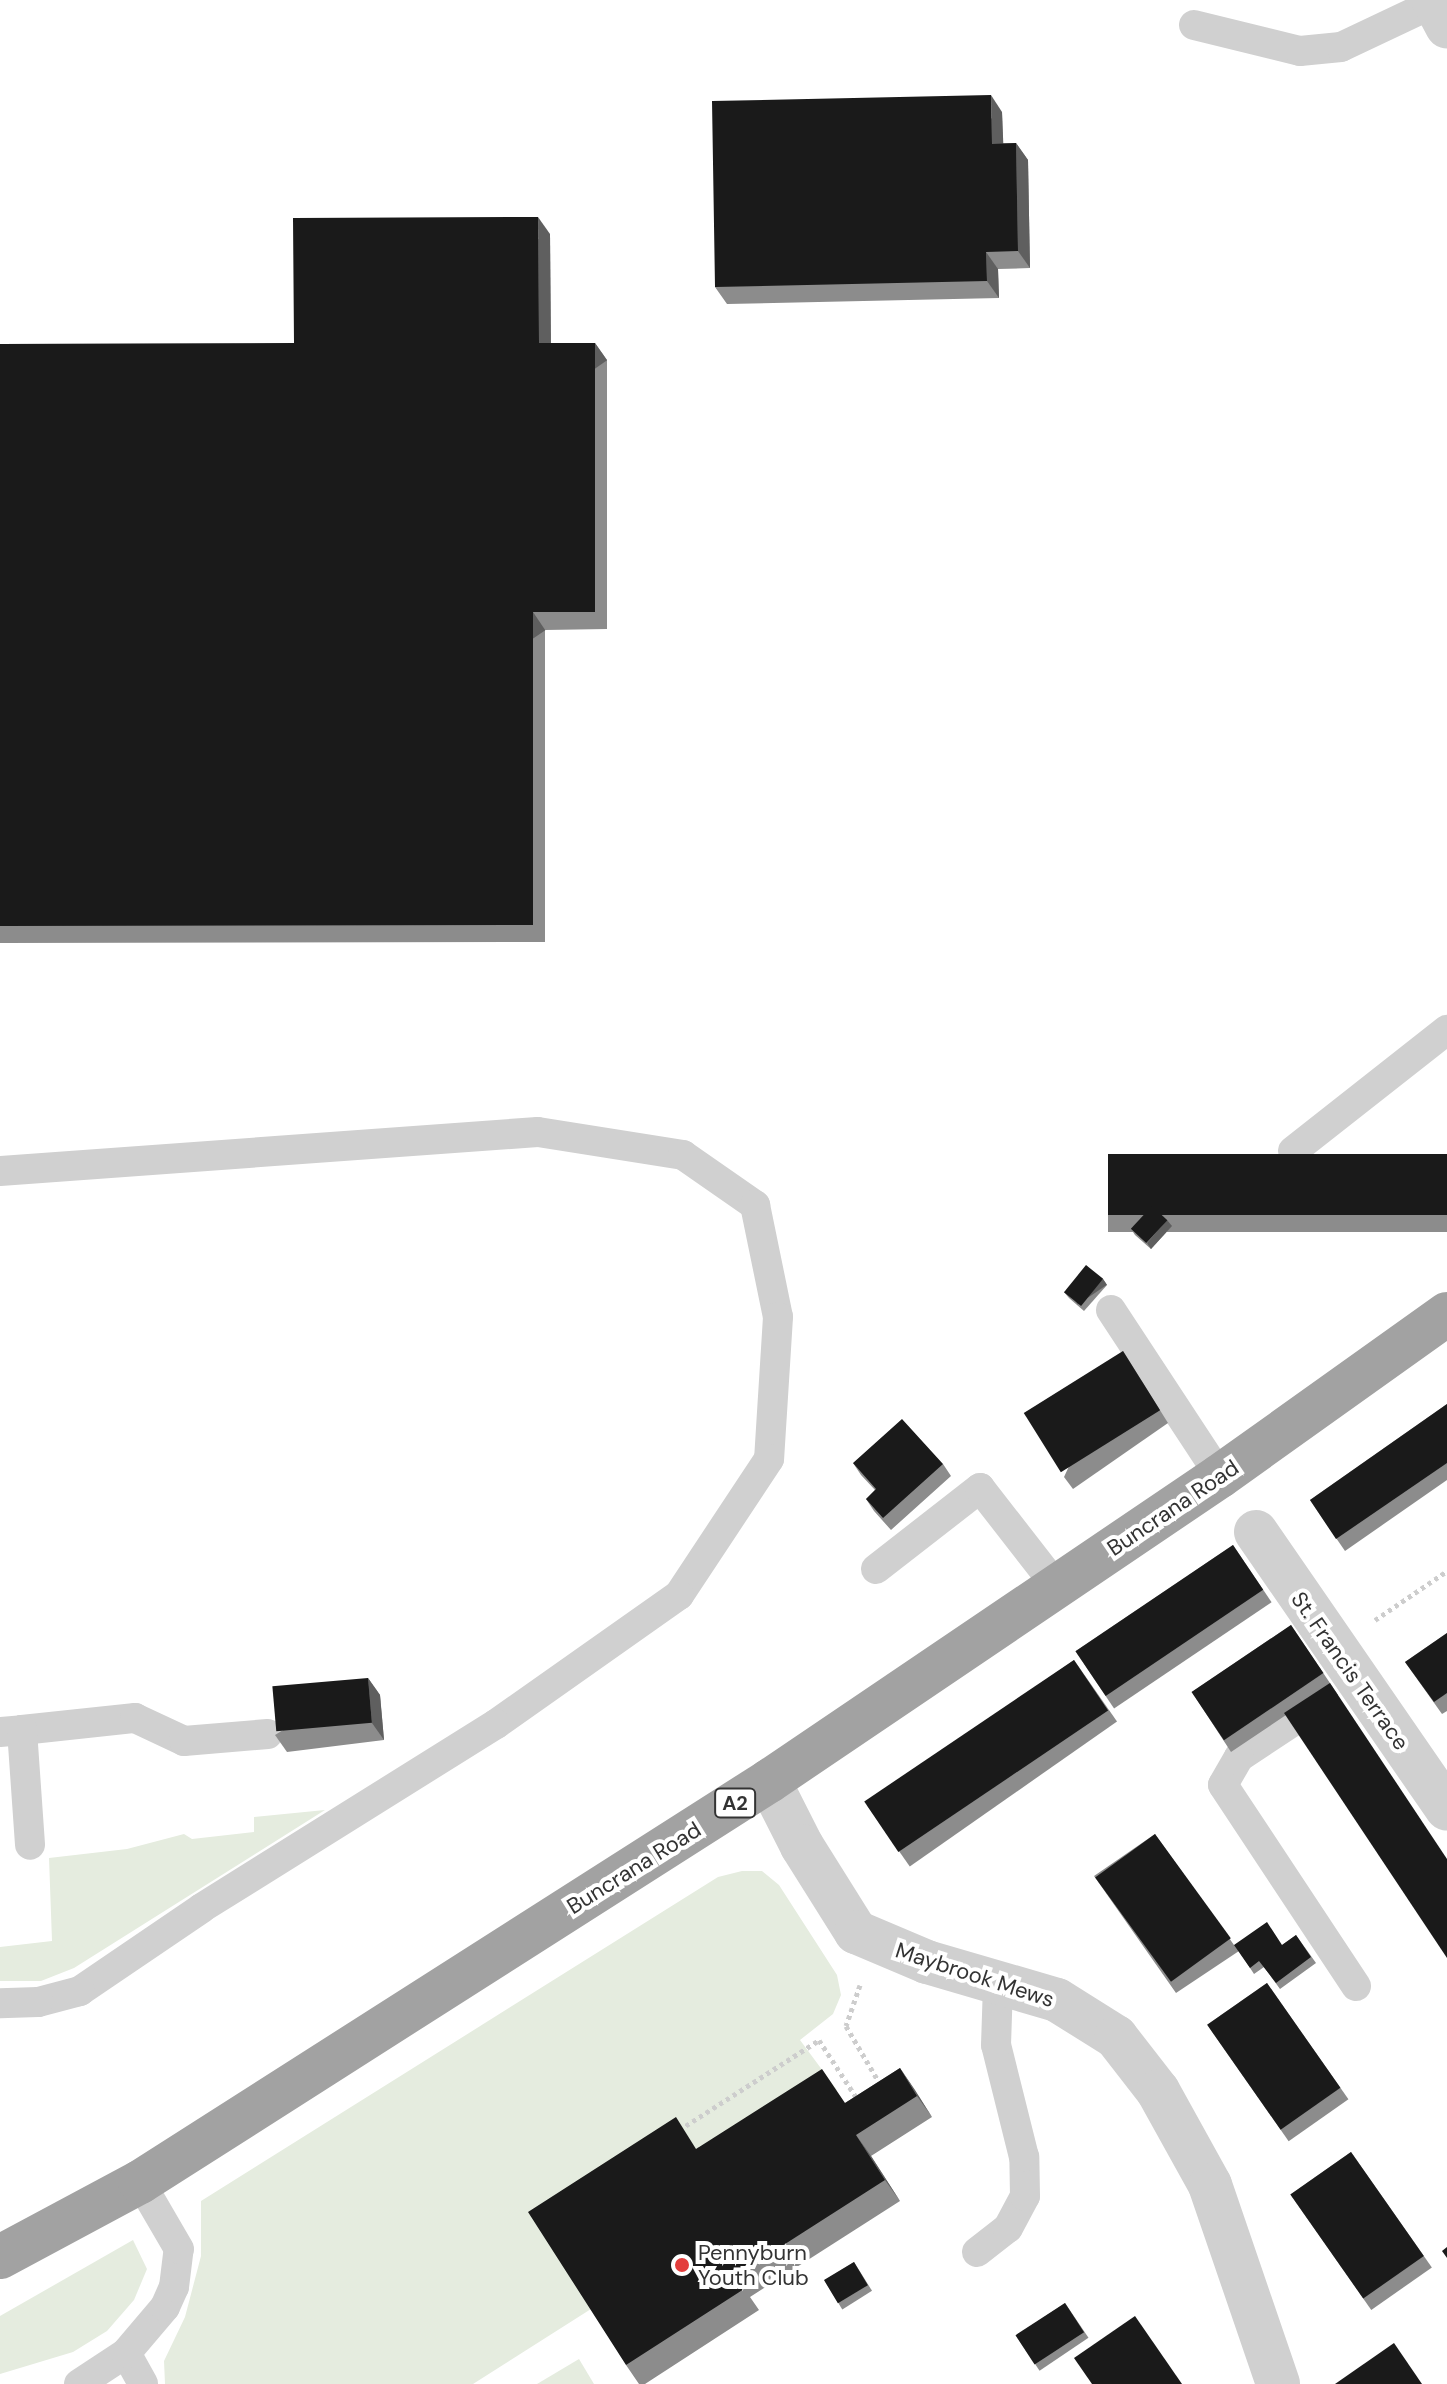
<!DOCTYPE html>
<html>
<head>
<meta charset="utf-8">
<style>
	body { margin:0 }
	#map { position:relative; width:1447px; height:2384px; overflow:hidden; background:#fff; font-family:"DM Sans",sans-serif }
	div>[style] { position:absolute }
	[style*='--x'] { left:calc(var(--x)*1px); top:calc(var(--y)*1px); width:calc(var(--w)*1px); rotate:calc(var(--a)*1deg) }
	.green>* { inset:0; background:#e5ecdf }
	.path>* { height:5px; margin-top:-2.5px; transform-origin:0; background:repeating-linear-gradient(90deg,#cdcdcd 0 4px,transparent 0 8px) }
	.service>* { height:30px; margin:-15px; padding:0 15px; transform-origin:15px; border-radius:15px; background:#d0d0d0 }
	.minor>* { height:44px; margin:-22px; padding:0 22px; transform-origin:22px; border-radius:22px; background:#d0d0d0 }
	.tertiary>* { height:44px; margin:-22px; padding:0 22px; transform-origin:22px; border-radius:22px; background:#d0d0d0 }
	.trunk>* { height:44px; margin:-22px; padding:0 22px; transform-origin:22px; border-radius:22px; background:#a2a2a2 }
	.wall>* { inset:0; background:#8c8c8c; transform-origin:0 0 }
	.shaded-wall>* { inset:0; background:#5f5f5f; transform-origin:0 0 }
	.building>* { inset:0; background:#1a1a1a; transform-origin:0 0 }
	.dots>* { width:22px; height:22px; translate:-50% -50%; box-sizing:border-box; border:4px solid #fff; border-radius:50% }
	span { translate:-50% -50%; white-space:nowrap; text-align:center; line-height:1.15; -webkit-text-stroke:8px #fff; paint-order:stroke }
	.shield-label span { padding:2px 6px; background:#fff; border:2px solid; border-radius:6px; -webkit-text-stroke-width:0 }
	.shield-label { font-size:20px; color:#333; font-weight:700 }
	.street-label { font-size:22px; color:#333 }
	.poi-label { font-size:22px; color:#333 }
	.left { translate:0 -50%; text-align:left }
</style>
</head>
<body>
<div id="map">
	<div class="green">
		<i style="clip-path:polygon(325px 1810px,74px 1968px,41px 1981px,0 1981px,0 1947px,52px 1941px,49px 1858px,127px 1849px,184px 1834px,192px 1839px,254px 1832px,254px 1817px)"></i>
		<i style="clip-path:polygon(742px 1871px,762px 1871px,779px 1885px,837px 1975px,841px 1995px,833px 2014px,800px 2040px,837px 2090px,591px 2309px,473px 2384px,165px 2384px,164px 2361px,185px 2317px,201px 2256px,201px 2201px,718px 1877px)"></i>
		<i style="clip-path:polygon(133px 2240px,147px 2269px,134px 2300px,107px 2331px,73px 2352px,0 2374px,0 2316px)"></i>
		<i style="clip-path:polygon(579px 2359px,594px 2384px,537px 2384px)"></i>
	</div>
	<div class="path">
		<i style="--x:1375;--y:1620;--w:87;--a:-34.2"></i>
		<i style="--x:860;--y:1985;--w:43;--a:108.9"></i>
		<i style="--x:846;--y:2026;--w:71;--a:59.5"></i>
		<i style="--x:679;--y:2130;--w:166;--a:-32.7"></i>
		<i style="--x:819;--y:2040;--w:72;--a:57"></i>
	</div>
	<div class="service">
		<i style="--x:1194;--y:25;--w:109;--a:13.8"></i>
		<i style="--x:1300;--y:51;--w:41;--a:-5.6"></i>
		<i style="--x:1341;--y:47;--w:103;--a:-25.3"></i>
		<i style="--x:1293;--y:1151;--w:196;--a:-38.2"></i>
		<i style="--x:0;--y:1171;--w:539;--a:-4.15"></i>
		<i style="--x:538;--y:1132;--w:147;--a:9"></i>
		<i style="--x:683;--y:1155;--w:88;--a:34.8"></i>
		<i style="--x:755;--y:1205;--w:114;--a:78.4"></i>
		<i style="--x:778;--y:1317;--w:142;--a:93.6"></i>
		<i style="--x:769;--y:1459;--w:163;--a:123.5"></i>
		<i style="--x:679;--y:1595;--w:224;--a:144.8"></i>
		<i style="--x:496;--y:1724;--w:347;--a:148"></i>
		<i style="--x:202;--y:1908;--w:148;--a:145.8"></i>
		<i style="--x:80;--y:1991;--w:43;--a:165.3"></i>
		<i style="--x:38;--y:2002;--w:38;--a:178"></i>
		<i style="--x:1111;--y:1310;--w:199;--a:56.7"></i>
		<i style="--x:876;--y:1569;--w:132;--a:-37.9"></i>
		<i style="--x:980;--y:1488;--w:125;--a:52.1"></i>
		<i style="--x:1324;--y:1701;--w:102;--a:146.6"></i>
		<i style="--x:1239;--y:1757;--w:32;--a:120"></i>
		<i style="--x:1223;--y:1785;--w:241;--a:56.5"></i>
		<i style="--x:22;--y:1730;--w:114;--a:-6.1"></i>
		<i style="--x:135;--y:1718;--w:54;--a:25.1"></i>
		<i style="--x:184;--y:1741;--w:84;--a:-4.8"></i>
		<i style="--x:0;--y:1732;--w:22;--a:-5"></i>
		<i style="--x:22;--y:1730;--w:115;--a:86"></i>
		<i style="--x:977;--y:2252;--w:39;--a:-38"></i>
		<i style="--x:1008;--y:2228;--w:36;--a:-62"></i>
		<i style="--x:1025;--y:2196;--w:39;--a:-91"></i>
		<i style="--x:1024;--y:2157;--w:115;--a:-104"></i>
		<i style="--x:996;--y:2045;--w:61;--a:-88.1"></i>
		<i style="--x:126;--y:2353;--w:35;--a:61"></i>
		<i style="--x:79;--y:2384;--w:56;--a:-33.4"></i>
		<i style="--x:126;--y:2353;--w:60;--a:-49.7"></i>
		<i style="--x:165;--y:2307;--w:22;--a:-66"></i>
		<i style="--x:174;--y:2287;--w:38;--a:-83"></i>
		<i style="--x:179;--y:2249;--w:78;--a:-120.2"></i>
	</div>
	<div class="minor">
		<i style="--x:1256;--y:1532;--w:336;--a:55.4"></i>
		<i style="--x:769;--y:1781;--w:73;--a:63.1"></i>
		<i style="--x:802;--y:1846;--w:102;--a:57.9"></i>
		<i style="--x:856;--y:1932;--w:77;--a:22.9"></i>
		<i style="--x:927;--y:1962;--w:135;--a:16.3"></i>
		<i style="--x:1057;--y:2000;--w:70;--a:32.1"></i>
		<i style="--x:1116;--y:2037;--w:68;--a:52.1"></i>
		<i style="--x:1158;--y:2091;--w:107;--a:61"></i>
		<i style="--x:1210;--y:2185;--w:210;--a:71.1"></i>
	</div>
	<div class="tertiary">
		<i style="--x:1433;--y:0;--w:30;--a:62"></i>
	</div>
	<div class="trunk">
		<i style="--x:0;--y:2257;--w:159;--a:-28.2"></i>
		<i style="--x:140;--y:2182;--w:746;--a:-32.52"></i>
		<i style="--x:769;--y:1781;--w:544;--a:-34.07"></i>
		<i style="--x:1220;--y:1476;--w:279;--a:-35.5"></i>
	</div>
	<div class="wall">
		<i style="clip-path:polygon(1002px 112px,1003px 143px,1016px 143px,1028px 160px,1030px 268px,998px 269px,999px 298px,727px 304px,715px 287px)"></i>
		<i style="clip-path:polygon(550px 234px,551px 343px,595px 343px,607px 360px,607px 629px,545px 630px,545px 942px,0 943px,0 344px,294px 343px)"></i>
		<i style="left:1447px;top:1154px;width:78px;height:339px;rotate:90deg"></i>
		<i style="clip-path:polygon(1167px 1220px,1172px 1226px,1151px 1249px,1135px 1235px,1131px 1229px)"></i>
		<i style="clip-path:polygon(1103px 1279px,1107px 1285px,1084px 1311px,1069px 1298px,1064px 1292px)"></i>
		<i style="clip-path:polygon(1123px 1351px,1168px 1423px,1073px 1489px,1064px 1477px)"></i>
		<i style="clip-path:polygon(1447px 1404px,1447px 1480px,1345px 1551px,1310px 1500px)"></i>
		<i style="clip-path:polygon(853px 1463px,943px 1464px,951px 1476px,891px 1530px,874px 1511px,866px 1499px,875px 1490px,861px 1475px)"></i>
		<i style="left:1233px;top:1545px;width:69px;height:190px;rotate:56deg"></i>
		<i style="clip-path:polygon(1291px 1625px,1338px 1695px,1286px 1715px,1231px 1752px,1192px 1692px)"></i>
		<i style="clip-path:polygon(1447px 1633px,1447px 1711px,1442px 1714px,1405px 1662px)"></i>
		<i style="left:1074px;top:1660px;width:75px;height:253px;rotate:55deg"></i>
		<i style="clip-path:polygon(368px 1678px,380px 1695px,384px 1740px,287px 1752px,275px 1735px)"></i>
		<i style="clip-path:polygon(1155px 1834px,1234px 1945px,1282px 1945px,1296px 1935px,1316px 1963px,1280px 1989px,1264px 1967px,1254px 1974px,1239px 1951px,1176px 1993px,1094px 1876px)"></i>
		<i style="left:1267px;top:1983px;width:142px;height:73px;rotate:55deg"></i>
		<i style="clip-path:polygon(900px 2068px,932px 2117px,871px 2156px,900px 2201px,750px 2297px,759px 2310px,645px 2384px,639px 2384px,626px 2365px,697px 2148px,845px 2103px)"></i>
		<i style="left:1351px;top:2152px;width:141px;height:74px;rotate:55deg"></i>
		<i style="left:854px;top:2262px;width:34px;height:35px;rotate:58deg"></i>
		<i style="left:1065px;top:2303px;width:42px;height:59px;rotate:56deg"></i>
	</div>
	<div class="shaded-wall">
		<i style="clip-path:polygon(991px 95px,1002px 112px,1004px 161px,992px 144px)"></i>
		<i style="clip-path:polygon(1016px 143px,1028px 160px,1030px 268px,1018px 251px)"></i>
		<i style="clip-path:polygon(538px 217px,550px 234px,551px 360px,539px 343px)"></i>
		<i style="clip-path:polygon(986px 252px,998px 269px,999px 298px,987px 281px)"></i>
		<i style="left:595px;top:343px;width:21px;height:269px;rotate:55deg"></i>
		<i style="left:533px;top:612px;width:22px;height:313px;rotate:56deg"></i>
		<i style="clip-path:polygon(1167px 1220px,1172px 1226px,1151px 1249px,1147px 1243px)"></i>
		<i style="left:1103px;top:1279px;width:7px;height:35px;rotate:56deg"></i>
		<i style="clip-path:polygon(368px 1678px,380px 1695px,384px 1740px,372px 1723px)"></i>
		<i style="clip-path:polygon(900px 2068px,915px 2090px,932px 2117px,917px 2096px)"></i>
		<i style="clip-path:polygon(856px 2135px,871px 2156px,900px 2201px,885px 2180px)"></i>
	</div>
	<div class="building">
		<i style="clip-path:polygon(991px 95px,992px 144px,1016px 143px,1018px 251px,986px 252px,987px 281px,715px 287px,712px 101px)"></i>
		<i style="clip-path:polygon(538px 217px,539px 343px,595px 343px,595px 612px,533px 612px,533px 925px,0 926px,0 344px,294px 343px,293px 218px)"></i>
		<i style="left:1447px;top:1154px;width:61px;height:339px;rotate:90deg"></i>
		<i style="left:1152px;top:1206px;width:21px;height:31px;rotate:43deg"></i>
		<i style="left:1086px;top:1265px;width:22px;height:35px;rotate:39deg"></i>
		<i style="left:1123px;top:1351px;width:70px;height:117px;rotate:58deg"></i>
		<i style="clip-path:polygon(1447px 1404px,1447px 1463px,1336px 1539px,1310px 1500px)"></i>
		<i style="clip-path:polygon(902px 1419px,943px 1464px,883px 1518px,866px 1499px,876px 1489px,853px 1463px)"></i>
		<i style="left:1233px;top:1545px;width:54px;height:190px;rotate:56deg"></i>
		<i style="left:1291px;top:1625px;width:58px;height:120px;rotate:56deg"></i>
		<i style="clip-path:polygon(1447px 1633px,1447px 1693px,1434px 1702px,1405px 1662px)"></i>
		<i style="left:1074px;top:1660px;width:61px;height:253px;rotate:56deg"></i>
		<i style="left:368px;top:1678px;width:45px;height:96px;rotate:85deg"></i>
		<i style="clip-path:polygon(1330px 1683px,1447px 1859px,1447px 1958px,1284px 1713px)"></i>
		<i style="left:1155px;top:1834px;width:129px;height:74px;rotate:54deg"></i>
		<i style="clip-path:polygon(1267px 1922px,1282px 1945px,1296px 1935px,1311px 1957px,1276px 1983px,1259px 1961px,1250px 1968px,1234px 1945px)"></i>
		<i style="left:1267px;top:1983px;width:128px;height:73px;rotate:55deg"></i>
		<i style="clip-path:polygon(900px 2068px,917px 2096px,856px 2135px,885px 2180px,735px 2276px,744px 2289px,626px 2365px,528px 2212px,676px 2117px,696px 2149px,822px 2069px,845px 2103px)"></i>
		<i style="left:1351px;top:2152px;width:127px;height:74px;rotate:55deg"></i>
		<i style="clip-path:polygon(1447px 2247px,1447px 2258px,1442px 2251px)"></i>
		<i style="left:854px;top:2262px;width:27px;height:35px;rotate:59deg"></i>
		<i style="left:1065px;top:2303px;width:35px;height:59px;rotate:57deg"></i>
		<i style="clip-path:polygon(1135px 2316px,1182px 2384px,1092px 2384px,1074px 2358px)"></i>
		<i style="clip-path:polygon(1394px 2343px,1422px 2384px,1335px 2384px)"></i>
	</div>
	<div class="dots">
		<i style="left:682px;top:2265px;background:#e33d3c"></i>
	</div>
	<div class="shield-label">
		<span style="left:735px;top:1803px">A2</span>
	</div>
	<div class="street-label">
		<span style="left:1173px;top:1508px;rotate:-34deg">Buncrana Road</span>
		<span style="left:1350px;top:1671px;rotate:55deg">St. Francis Terrace</span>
		<span style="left:634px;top:1868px;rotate:-32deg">Buncrana Road</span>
		<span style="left:975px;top:1975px;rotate:18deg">Maybrook Mews</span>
	</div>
	<div class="poi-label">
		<span class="left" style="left:698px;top:2265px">Pennyburn<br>Youth Club</span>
	</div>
</div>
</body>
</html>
